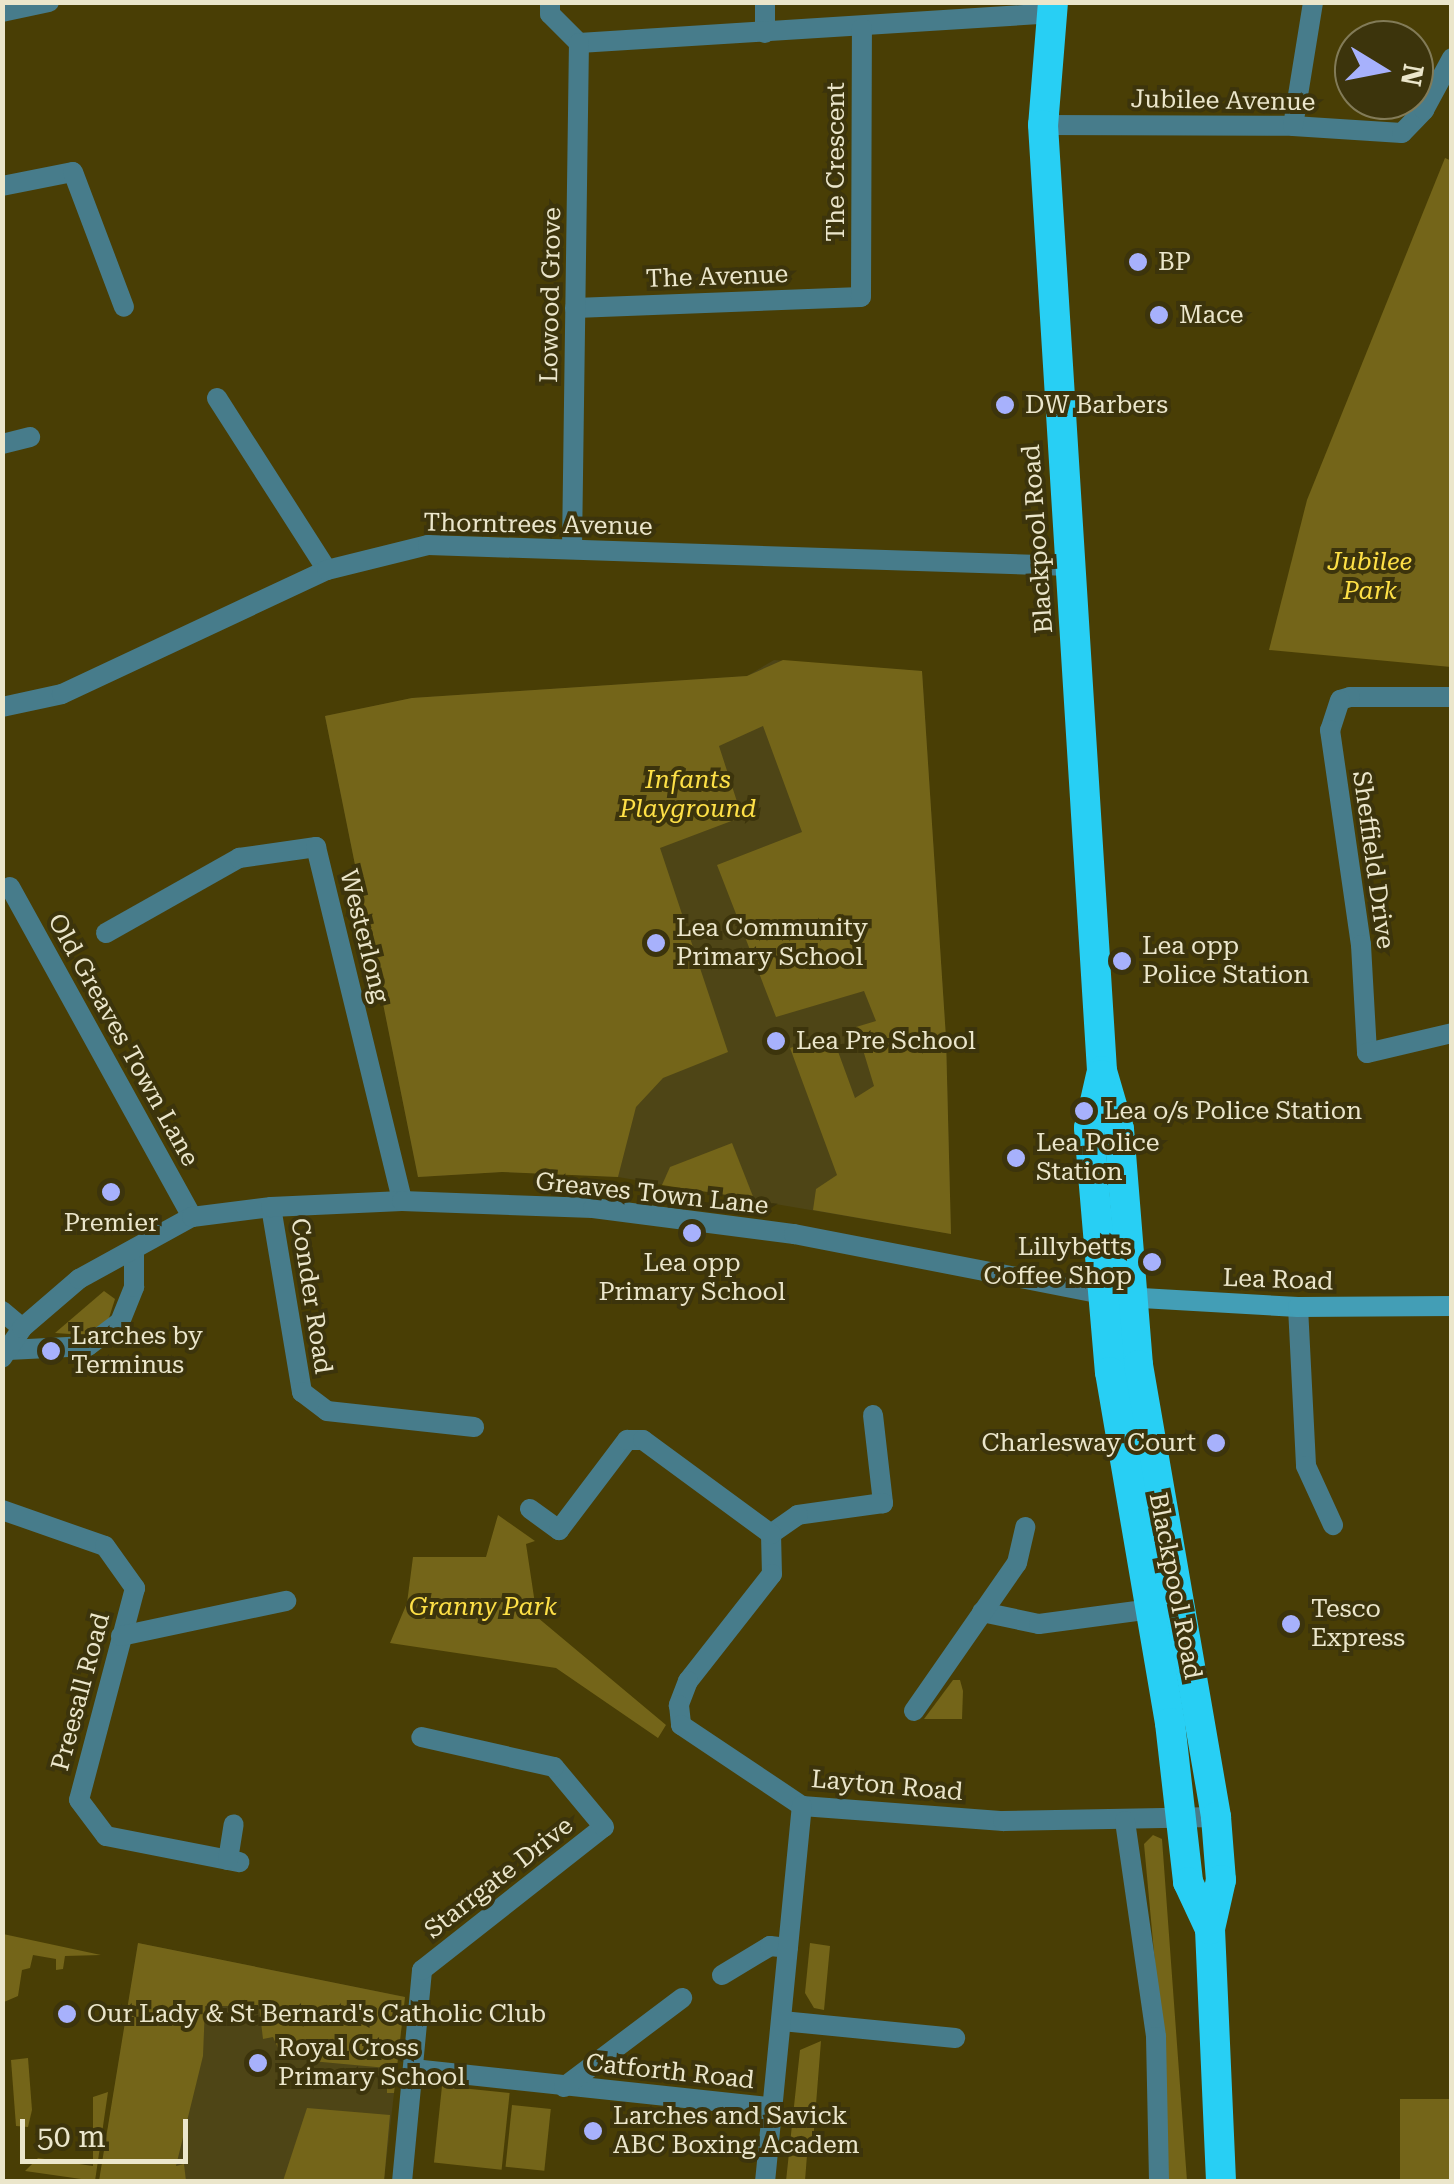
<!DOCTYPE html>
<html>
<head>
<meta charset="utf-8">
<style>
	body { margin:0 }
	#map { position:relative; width:1454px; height:2184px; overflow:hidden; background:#493e05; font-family:"Roboto Serif",serif }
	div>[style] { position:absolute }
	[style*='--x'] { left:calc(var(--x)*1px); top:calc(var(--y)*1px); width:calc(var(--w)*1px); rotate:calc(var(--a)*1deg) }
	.built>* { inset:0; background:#4e4516 }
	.green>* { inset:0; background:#746519; transform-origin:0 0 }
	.street>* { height:20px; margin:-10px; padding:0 10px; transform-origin:10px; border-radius:10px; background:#477c8b }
	.secondary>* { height:20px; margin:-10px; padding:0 10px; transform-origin:10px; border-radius:10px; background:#439eb6 }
	.highway>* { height:30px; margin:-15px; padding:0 15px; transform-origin:15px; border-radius:15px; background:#28cff4 }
	.dots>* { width:28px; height:28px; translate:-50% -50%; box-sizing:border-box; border:5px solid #3c340c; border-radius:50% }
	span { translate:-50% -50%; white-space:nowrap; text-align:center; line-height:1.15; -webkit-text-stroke:8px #3c340c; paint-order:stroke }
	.street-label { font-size:25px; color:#ebe6cb }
	.poi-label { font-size:25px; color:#ebe6cb }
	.left { translate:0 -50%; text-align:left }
	.right { translate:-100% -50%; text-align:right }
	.park-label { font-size:25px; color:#fee047; font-style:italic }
	.frame { position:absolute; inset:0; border:5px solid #ebe6cb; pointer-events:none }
	.north { position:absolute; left:1334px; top:20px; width:100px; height:100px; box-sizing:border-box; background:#3c340c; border:2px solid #827b58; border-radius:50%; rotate:100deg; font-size:28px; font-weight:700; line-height:40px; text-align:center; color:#ebe6cb }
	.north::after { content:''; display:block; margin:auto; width:35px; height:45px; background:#a7b1fc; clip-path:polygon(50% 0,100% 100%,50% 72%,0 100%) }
	.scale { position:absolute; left:20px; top:2119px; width:168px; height:45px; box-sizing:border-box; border:5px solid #ebe6cb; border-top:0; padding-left:12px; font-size:30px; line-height:35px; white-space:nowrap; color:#ebe6cb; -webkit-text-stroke:8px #3c340c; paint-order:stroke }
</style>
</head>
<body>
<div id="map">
	<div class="built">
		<i style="clip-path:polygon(774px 660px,922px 671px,946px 1038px,951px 1234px,618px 1177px,502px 1172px,418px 1177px,325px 716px,412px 698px,747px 676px)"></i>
		<i style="clip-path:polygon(138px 1943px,405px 1997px,384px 2181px,99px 2182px)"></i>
	</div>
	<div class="green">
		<i style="clip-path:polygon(1445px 158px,1452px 161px,1451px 667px,1269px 650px,1307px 500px)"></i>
		<i style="clip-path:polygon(783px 660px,922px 671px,946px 1038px,951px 1234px,813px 1210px,816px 1189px,837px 1175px,790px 1048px,832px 1035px,855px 1098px,874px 1086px,856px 1027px,876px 1021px,864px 991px,776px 1017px,717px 865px,802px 832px,763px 726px,719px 746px,742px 817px,660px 848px,728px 1052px,663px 1078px,636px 1107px,618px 1177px,502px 1172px,418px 1177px,325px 716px,412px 698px,747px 676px)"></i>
		<i style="clip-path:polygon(732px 1143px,754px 1199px,662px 1185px,670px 1167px)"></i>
		<i style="clip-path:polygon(104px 1291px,115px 1299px,108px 1321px,85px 1335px,55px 1333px)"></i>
		<i style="clip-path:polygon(498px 1515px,535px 1541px,526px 1544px,537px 1617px,666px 1725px,658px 1738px,556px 1668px,390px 1643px,407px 1603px,413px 1557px,486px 1557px)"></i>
		<i style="clip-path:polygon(953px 1680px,960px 1680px,963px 1691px,962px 1719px,924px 1719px)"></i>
		<i style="clip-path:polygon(1153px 1835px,1162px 1839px,1187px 2181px,1165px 2181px,1163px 2050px,1144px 1844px)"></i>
		<i style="clip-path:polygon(3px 1934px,101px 1955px,65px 1956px,63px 1969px,56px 1970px,56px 1959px,33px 1955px,30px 1968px,22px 1970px,18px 1996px,4px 2002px)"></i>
		<i style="clip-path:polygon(138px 1943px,405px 1997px,394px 2093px,387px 2093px,387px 2068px,311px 2061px,311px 2049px,278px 2048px,273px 2037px,263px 2039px,259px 2006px,205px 2006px,203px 2056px,176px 2166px,184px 2164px,186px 2181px,99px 2181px)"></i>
		<i style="clip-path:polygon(810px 1943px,830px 1946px,824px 2010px,814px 2008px,805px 1993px)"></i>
		<i style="clip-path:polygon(821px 2041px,812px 2155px,807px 2155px,805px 2181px,786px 2181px,800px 2050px)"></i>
		<i style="clip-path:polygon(28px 2058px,32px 2110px,28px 2127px,16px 2126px,11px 2060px)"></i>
		<i style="left:442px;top:2086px;width:68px;height:77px;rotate:6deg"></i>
		<i style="clip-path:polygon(108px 2092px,95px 2181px,25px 2171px,38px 2158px,93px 2166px,93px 2097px)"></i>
		<i style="left:1400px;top:2099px;width:51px;height:82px"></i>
		<i style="left:512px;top:2105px;width:39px;height:62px;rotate:6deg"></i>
		<i style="clip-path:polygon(307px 2108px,390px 2115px,384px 2181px,283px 2181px)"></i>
	</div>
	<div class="street">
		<i style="--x:550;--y:2;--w:12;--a:90"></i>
		<i style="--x:550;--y:14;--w:41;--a:45"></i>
		<i style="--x:765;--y:2;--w:31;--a:90"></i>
		<i style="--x:2;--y:12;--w:48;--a:-12"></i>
		<i style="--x:579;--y:43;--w:473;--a:-3.6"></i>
		<i style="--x:1043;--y:125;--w:250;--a:0.2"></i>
		<i style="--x:1293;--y:126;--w:109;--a:3.7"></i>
		<i style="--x:1402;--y:133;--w:32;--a:-46"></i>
		<i style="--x:1424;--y:110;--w:59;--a:-61.7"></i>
		<i style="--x:1293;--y:126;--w:126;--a:-80.8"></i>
		<i style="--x:2;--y:186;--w:72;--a:-11.2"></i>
		<i style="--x:73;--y:172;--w:144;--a:69.3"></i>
		<i style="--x:575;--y:308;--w:286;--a:-2.2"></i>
		<i style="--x:861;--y:297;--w:269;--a:-89.8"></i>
		<i style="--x:217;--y:398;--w:204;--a:57.4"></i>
		<i style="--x:2;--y:444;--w:29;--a:-14"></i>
		<i style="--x:572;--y:548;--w:505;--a:-89.21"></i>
		<i style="--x:1452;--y:697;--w:102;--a:180"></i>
		<i style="--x:1350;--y:697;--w:10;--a:163"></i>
		<i style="--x:1340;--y:700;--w:32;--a:108"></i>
		<i style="--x:1330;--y:730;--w:217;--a:81.8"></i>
		<i style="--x:1361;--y:945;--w:108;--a:86.8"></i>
		<i style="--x:1367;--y:1053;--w:87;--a:-13.2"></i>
		<i style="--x:2;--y:707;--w:61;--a:-12.2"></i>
		<i style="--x:62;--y:694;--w:293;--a:-25.1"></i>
		<i style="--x:327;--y:570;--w:104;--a:-13.9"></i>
		<i style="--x:428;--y:545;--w:643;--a:1.87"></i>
		<i style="--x:10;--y:887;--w:377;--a:61.1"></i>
		<i style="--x:106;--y:933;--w:153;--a:-29.4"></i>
		<i style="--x:239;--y:858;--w:78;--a:-8.1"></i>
		<i style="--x:316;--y:847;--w:364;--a:76.3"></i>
		<i style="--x:271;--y:1207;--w:188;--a:80.5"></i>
		<i style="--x:302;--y:1392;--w:31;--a:37"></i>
		<i style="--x:327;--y:1411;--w:148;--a:6.2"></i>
		<i style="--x:1298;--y:1307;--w:159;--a:87.1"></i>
		<i style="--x:1306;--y:1466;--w:65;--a:65.4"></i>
		<i style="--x:2;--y:1311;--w:26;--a:40"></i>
		<i style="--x:8;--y:1350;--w:80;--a:-2.9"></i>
		<i style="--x:88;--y:1346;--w:40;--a:-37"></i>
		<i style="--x:120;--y:1322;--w:38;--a:-68"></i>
		<i style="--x:134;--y:1287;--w:37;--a:-90"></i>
		<i style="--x:2;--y:1358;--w:36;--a:-56"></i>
		<i style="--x:22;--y:1328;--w:75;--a:-40.7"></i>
		<i style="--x:79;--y:1279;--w:129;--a:-28.8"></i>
		<i style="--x:192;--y:1217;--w:80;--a:-7.2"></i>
		<i style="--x:271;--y:1207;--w:131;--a:-2.6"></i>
		<i style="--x:402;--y:1201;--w:191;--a:2.1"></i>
		<i style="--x:593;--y:1208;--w:203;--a:7.4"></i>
		<i style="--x:794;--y:1234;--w:315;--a:11"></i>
		<i style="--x:873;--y:1415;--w:89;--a:83.5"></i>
		<i style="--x:883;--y:1503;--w:86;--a:172"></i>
		<i style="--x:798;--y:1515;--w:33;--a:145"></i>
		<i style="--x:771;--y:1534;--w:40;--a:88.6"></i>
		<i style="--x:772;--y:1574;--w:136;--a:128.1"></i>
		<i style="--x:688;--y:1681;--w:26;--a:111"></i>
		<i style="--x:679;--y:1705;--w:20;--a:84"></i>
		<i style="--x:681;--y:1725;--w:146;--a:33.8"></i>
		<i style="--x:802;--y:1806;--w:202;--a:4.3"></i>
		<i style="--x:1003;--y:1821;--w:213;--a:-1.1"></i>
		<i style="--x:530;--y:1509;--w:36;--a:36"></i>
		<i style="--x:559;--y:1530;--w:113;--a:-52.9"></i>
		<i style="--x:627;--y:1440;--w:16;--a:0"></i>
		<i style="--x:643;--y:1440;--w:159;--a:36.3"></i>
		<i style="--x:2;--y:1510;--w:109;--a:19.3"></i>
		<i style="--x:105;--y:1546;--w:52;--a:54.5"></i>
		<i style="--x:135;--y:1588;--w:219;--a:104.8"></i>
		<i style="--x:79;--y:1800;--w:45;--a:53.1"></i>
		<i style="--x:106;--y:1836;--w:136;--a:11.1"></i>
		<i style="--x:982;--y:1612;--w:58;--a:11.9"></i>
		<i style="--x:1039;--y:1624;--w:121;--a:-7.6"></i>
		<i style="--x:121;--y:1636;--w:169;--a:-12"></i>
		<i style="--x:914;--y:1711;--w:180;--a:-55.2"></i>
		<i style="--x:1017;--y:1563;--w:37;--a:-77"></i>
		<i style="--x:1125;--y:1821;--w:218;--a:81.8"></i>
		<i style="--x:1156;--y:2037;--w:145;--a:88.8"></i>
		<i style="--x:228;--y:1860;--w:36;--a:-81"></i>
		<i style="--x:722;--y:1975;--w:56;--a:-31.1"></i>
		<i style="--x:770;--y:1946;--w:18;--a:6"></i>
		<i style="--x:782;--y:2021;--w:174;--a:5.6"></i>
		<i style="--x:413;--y:2069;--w:360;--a:6.1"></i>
		<i style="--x:564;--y:2087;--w:148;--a:-37"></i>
		<i style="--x:402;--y:2182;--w:213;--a:-84.6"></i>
		<i style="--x:422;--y:1970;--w:231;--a:-38.2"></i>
		<i style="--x:604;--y:1827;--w:78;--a:-129.8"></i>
		<i style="--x:554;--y:1767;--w:136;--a:-167.3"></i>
		<i style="--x:765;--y:2182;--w:378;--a:-84.4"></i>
	</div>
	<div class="secondary">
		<i style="--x:1124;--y:1297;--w:174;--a:3.3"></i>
		<i style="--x:1298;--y:1307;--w:154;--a:-0.4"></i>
	</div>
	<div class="highway">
		<i style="--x:1053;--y:2;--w:123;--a:94.6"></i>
		<i style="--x:1043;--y:125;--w:948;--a:86.43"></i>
		<i style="--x:1102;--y:1071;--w:60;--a:73.7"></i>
		<i style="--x:1119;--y:1129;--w:237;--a:85.4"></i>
		<i style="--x:1138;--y:1365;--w:459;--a:80.2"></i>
		<i style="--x:1216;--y:1817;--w:63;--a:85.5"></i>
		<i style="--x:1221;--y:1880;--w:50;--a:102.7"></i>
		<i style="--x:1210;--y:1929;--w:253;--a:87.5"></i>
		<i style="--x:1101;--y:1075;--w:54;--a:102.8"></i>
		<i style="--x:1089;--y:1128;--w:245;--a:85.1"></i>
		<i style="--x:1110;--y:1372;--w:356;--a:80.3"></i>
		<i style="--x:1170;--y:1723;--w:160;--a:83.5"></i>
		<i style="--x:1188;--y:1882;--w:52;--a:64.9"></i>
	</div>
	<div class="dots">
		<i style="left:1138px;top:262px;background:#a7b1fc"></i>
		<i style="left:1159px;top:315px;background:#a7b1fc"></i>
		<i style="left:1005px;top:405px;background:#a7b1fc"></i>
		<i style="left:656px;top:943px;background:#a7b1fc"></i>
		<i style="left:1122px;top:961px;background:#a7b1fc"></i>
		<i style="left:776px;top:1041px;background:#a7b1fc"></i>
		<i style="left:1084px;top:1111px;background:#a7b1fc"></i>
		<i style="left:1016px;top:1158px;background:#a7b1fc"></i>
		<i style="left:111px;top:1192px;background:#a7b1fc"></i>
		<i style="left:692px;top:1233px;background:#a7b1fc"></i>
		<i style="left:1152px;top:1262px;background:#a7b1fc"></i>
		<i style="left:51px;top:1351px;background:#a7b1fc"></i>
		<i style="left:1216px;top:1443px;background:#a7b1fc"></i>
		<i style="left:1291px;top:1624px;background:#a7b1fc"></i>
		<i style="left:67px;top:2014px;background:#a7b1fc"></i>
		<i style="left:258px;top:2063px;background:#a7b1fc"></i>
		<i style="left:593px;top:2131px;background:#a7b1fc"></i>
	</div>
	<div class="street-label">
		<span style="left:1223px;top:101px;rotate:1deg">Jubilee Avenue</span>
		<span style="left:836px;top:162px;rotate:-90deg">The Crescent</span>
		<span style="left:717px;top:277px;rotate:-2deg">The Avenue</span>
		<span style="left:551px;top:295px;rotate:-89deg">Lowood Grove</span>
		<span style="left:538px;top:525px;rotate:1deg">Thorntrees Avenue</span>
		<span style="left:1038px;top:539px;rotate:-94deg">Blackpool Road</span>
		<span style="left:1373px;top:860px;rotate:82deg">Sheffield Drive</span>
		<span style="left:364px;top:936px;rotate:76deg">Westerlong</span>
		<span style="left:123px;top:1040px;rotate:61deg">Old Greaves Town Lane</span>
		<span style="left:652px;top:1194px;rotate:6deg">Greaves Town Lane</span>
		<span style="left:1278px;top:1280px;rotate:2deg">Lea Road</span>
		<span style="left:311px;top:1296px;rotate:81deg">Conder Road</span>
		<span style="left:1175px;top:1586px;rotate:79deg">Blackpool Road</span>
		<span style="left:81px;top:1692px;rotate:-75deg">Preesall Road</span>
		<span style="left:887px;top:1786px;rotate:5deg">Layton Road</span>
		<span style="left:499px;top:1878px;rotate:-38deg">Starrgate Drive</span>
		<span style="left:670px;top:2072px;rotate:6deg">Catforth Road</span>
	</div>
	<div class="poi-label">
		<span class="left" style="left:1158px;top:262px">BP</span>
		<span class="left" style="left:1179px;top:315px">Mace</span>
		<span class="left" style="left:1025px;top:405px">DW Barbers</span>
		<span class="left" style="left:676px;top:943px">Lea Community<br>Primary School</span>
		<span class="left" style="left:1142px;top:961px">Lea opp<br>Police Station</span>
		<span class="left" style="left:796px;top:1041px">Lea Pre School</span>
		<span class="left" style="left:1104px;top:1111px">Lea o/s Police Station</span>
		<span class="left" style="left:1036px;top:1158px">Lea Police<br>Station</span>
		<span style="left:111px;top:1223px">Premier</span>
		<span class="right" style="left:1132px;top:1262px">Lillybetts<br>Coffee Shop</span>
		<span style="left:692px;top:1278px">Lea opp<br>Primary School</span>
		<span class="left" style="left:71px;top:1351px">Larches by<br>Terminus</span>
		<span class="right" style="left:1196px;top:1443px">Charlesway Court</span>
		<span class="left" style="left:1311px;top:1624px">Tesco<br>Express</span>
		<span class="left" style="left:87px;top:2014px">Our Lady &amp; St Bernard's Catholic Club</span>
		<span class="left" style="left:278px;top:2063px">Royal Cross<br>Primary School</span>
		<span class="left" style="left:613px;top:2131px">Larches and Savick<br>ABC Boxing Academ</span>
	</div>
	<div class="park-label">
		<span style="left:1370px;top:577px">Jubilee<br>Park</span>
		<span style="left:688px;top:795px">Infants<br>Playground</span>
		<span style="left:483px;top:1607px">Granny Park</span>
	</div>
	<div class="frame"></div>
	<div class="north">N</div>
	<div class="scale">50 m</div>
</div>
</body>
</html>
